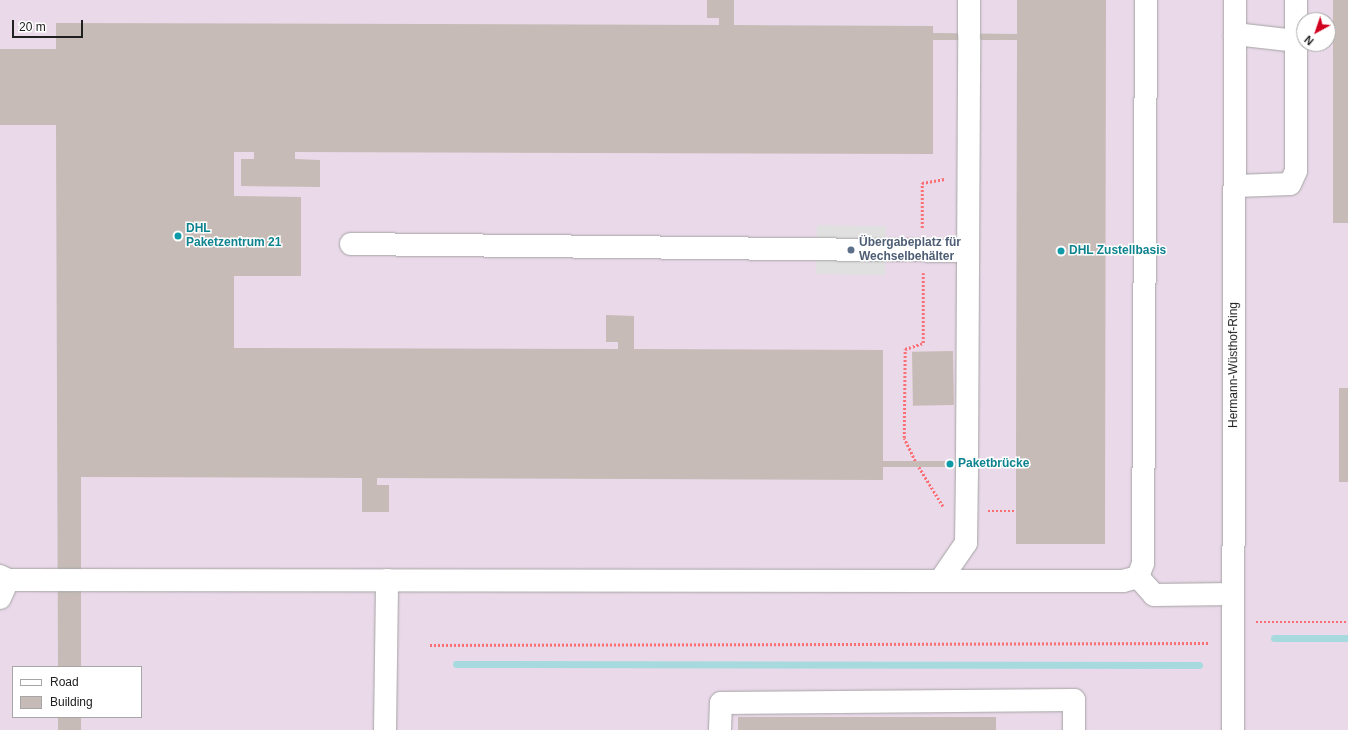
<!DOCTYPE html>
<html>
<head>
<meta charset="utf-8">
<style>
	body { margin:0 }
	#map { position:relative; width:1348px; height:730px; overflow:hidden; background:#f1ece7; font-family:Arial,sans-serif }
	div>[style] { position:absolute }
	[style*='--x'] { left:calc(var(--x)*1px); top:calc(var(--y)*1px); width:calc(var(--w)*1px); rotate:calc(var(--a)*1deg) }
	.industrial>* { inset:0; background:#ead9e9 }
	.parking>* { inset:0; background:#e0e0e0; transform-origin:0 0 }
	.stream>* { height:7px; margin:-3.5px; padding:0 3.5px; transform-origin:3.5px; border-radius:3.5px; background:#a7dade }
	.building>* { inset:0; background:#c6bbb6; transform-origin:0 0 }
	.path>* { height:2.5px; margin-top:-1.25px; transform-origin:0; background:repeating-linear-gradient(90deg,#fb6e73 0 2px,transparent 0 4px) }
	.roads { filter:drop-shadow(0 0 1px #a4a4a4) drop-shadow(0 0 1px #a4a4a4) }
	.minor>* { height:22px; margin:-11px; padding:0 11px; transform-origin:11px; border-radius:11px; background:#fff }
	.dots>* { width:11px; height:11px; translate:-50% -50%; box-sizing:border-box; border:2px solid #fff; border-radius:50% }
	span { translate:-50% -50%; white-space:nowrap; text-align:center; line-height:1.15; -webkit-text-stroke:3px #fff; paint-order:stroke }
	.culture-label { font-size:12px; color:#0d838f; font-weight:700 }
	.left { translate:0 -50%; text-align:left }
	.service-label { font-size:12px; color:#4e5e75; font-weight:700 }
	.street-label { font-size:12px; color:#202020 }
	.legend { position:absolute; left:12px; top:666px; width:130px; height:52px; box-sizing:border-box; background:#fff; border:1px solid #a6a6a6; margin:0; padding:5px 7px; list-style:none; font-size:12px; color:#202020 }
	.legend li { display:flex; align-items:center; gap:8px; height:20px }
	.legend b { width:20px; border:1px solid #a6a6a6 }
	.north { position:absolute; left:1296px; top:12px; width:40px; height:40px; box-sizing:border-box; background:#fff; border:1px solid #a6a6a6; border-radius:50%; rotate:220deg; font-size:11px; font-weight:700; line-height:16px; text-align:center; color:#202020 }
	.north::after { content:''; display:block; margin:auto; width:14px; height:18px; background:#d1001e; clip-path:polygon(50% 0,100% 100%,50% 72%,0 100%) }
	.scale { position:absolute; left:12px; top:20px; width:71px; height:18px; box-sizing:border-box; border:2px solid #202020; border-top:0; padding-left:5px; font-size:12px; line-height:14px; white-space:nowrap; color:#202020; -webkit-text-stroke:3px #fff; paint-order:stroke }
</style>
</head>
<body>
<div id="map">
	<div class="industrial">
		<i style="clip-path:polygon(evenodd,0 0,1348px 0,1348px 730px,0 730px,0 0,1304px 20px,1328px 20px,1328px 44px,1304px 44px,1304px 20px,0 0,13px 667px,141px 667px,141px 717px,13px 717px,13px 667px)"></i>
	</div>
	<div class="parking">
		<i style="left:817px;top:225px;width:69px;height:49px;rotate:1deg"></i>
	</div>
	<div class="stream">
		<i style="--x:1274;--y:638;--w:74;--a:0"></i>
		<i style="--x:456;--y:664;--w:743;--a:0.08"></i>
	</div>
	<div class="building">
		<i style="clip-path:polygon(evenodd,707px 0,734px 0,734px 25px,933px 26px,933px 33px,1017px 34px,1017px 0,1106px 0,1105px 544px,1016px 544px,1016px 467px,883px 467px,883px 480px,377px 478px,377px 485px,389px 485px,389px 512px,362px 512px,362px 478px,81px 477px,81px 667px,58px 667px,56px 125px,0 125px,0 49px,56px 49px,56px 23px,719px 25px,719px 18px,707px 18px,707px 0,933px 40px,1017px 40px,1016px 461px,883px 461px,883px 350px,634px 349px,634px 316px,606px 315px,606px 342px,618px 342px,618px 349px,234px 348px,234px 276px,301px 276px,301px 197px,234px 196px,234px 152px,254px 152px,254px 159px,241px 159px,241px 186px,320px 187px,320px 160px,295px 159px,295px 152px,933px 154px,933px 40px)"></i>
		<i style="left:1333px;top:0;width:15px;height:223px"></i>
		<i style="left:953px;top:351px;width:54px;height:41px;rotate:89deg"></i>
		<i style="left:1339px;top:388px;width:9px;height:94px"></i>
		<i style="left:58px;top:717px;width:23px;height:13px"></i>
		<i style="left:738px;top:717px;width:258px;height:13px"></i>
	</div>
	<div class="path">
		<i style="--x:922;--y:228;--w:45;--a:-90"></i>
		<i style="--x:922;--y:183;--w:23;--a:-10"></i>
		<i style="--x:915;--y:461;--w:25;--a:-116"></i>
		<i style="--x:904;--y:438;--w:89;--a:-89.4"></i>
		<i style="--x:905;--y:349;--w:19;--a:-18"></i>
		<i style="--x:923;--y:343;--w:70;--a:-90"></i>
		<i style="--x:919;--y:467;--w:46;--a:58.4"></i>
		<i style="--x:988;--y:511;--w:28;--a:0"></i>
		<i style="--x:1256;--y:622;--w:92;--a:0"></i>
		<i style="--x:430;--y:645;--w:780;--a:-0.15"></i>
	</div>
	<div class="roads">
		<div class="minor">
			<i style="--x:969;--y:34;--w:34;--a:-90"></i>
			<i style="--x:1235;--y:34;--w:61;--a:6.5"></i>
			<i style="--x:1237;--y:186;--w:53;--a:-2.2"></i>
			<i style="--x:1290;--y:184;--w:14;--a:-65"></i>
			<i style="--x:1296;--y:171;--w:171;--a:-90"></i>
			<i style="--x:351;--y:244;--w:617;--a:0.65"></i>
			<i style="--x:967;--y:461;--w:421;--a:-89.7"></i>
			<i style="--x:0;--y:576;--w:9;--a:27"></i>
			<i style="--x:8;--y:580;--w:932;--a:0.06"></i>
			<i style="--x:940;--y:581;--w:46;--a:-55.6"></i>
			<i style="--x:966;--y:543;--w:76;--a:-89.2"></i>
			<i style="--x:1138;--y:577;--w:24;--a:48"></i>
			<i style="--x:1154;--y:595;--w:79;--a:-0.7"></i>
			<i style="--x:940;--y:581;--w:183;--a:0"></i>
			<i style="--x:1123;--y:581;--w:16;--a:-15"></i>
			<i style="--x:1138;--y:577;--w:15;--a:-70"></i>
			<i style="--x:1143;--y:563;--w:563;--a:-89.69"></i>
			<i style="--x:0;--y:598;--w:20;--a:-66"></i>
			<i style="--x:385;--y:730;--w:150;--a:-89.2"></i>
			<i style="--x:720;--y:730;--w:27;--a:-88"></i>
			<i style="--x:721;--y:703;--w:353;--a:-0.5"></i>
			<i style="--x:1074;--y:700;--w:30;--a:90"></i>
			<i style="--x:1233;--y:730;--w:730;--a:-89.84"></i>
		</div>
	</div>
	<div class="dots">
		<i style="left:178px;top:236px;background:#0f9aa8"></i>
		<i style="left:851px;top:250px;background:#5c6f8a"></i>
		<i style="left:1061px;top:251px;background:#0f9aa8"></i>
		<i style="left:950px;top:464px;background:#0f9aa8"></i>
	</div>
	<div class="culture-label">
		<span class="left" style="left:186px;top:236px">DHL<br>Paketzentrum 21</span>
		<span class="left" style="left:1069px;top:251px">DHL Zustellbasis</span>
		<span class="left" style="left:958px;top:464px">Paketbrücke</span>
	</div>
	<div class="service-label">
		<span class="left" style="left:859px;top:250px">Übergabeplatz für<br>Wechselbehälter</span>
	</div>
	<div class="street-label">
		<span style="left:1234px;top:365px;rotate:-90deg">Hermann-Wüsthof-Ring</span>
	</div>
	<ul class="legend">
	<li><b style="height:5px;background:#fff"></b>Road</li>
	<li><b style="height:11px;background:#c6bbb6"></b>Building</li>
	</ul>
	<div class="north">N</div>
	<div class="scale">20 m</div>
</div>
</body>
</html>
